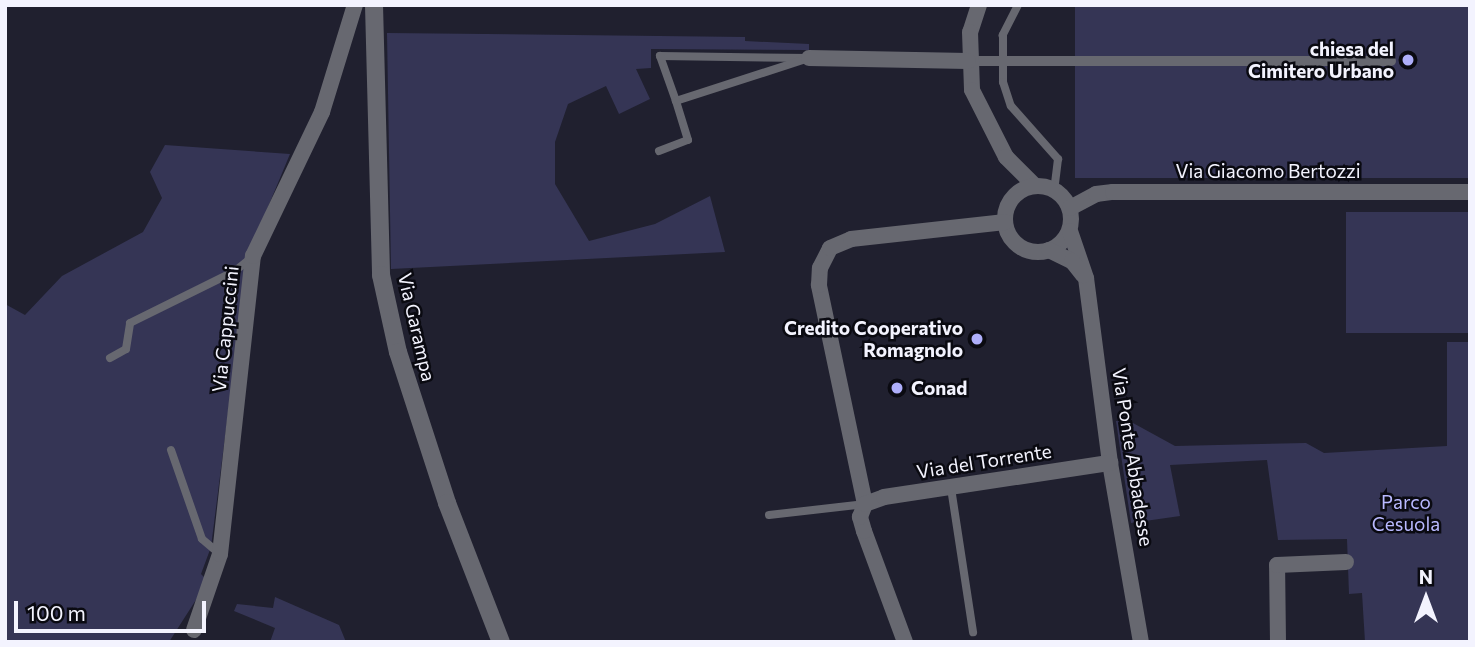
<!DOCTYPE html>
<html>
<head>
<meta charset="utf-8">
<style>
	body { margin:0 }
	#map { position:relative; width:1475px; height:647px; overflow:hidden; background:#20202f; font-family:Commissioner,sans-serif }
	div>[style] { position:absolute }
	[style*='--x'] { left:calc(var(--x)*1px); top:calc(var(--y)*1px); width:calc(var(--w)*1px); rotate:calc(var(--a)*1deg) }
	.green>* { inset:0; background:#353555; transform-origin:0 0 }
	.service>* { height:8px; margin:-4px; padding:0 4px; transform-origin:4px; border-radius:4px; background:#676870 }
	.pedestrian>* { height:10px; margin:-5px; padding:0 5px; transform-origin:5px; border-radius:5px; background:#676870 }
	.minor>* { height:16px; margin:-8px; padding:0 8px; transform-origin:8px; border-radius:8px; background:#676870 }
	.minor>.ring { margin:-8px; padding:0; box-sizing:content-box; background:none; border:16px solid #676870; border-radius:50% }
	.tertiary>* { height:18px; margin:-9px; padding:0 9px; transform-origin:9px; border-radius:9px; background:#676870 }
	.dots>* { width:19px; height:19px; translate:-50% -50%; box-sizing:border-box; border:4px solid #0a0a11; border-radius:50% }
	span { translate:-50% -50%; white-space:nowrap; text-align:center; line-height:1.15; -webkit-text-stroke:5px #0a0a11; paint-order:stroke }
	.poi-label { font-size:19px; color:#f3f3fe; font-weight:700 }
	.right { translate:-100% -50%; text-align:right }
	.left { translate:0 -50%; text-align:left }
	.street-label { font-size:19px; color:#f3f3fe }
	.park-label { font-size:19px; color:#b9b9ff }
	.frame { position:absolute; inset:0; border:7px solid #f3f3fe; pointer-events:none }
	.north { position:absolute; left:1391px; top:563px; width:70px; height:70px; -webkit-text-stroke:5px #0a0a11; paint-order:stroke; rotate:0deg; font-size:19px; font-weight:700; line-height:28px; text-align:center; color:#f3f3fe }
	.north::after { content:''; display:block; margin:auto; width:24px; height:32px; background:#f3f3fe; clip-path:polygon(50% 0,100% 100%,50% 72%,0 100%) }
	.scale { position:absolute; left:14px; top:601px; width:192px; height:32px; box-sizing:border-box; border:4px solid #f3f3fe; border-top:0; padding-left:9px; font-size:21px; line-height:24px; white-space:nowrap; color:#f3f3fe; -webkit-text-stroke:5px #0a0a11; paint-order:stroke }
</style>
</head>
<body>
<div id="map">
	<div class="green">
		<i style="left:1075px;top:5px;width:395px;height:173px"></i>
		<i style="clip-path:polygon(387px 33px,745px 37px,745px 41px,809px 44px,809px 50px,651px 49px,651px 68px,636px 69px,650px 99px,619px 114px,606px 86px,568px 104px,555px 142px,555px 184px,589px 241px,655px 224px,710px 196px,725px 252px,391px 269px)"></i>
		<i style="clip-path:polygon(165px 145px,290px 154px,248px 255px,211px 547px,201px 574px,208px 581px,169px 642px,5px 642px,5px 304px,25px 315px,62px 276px,143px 232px,162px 198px,150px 172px)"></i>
		<i style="left:1470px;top:212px;width:121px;height:124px;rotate:90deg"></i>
		<i style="clip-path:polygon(1447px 342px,1470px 342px,1470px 642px,1365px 642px,1362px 593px,1349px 594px,1347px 539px,1278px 540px,1267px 460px,1170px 465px,1180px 516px,1131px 523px,1116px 421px,1133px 423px,1175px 446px,1306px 443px,1324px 453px,1447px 446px)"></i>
		<i style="clip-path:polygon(275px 597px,339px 625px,346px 642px,270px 642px,275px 628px,234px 611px,237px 604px,273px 608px)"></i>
	</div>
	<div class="service">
		<i style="--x:1018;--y:5;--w:34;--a:117"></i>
		<i style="--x:1003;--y:35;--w:47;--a:90"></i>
		<i style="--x:1003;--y:82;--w:25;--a:72"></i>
		<i style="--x:1011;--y:106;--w:71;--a:48.4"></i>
		<i style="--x:1058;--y:159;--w:31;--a:97"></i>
		<i style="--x:660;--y:56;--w:149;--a:0.8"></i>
		<i style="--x:809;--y:58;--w:140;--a:162.1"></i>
		<i style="--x:676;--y:101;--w:48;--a:-109.6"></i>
		<i style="--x:659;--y:151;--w:31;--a:-21"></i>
		<i style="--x:688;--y:140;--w:41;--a:-107.1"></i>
		<i style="--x:110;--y:358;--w:18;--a:-29"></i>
		<i style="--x:126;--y:349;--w:26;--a:-81"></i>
		<i style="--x:130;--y:323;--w:117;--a:-26.3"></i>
		<i style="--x:235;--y:271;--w:21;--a:-39"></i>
		<i style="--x:171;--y:450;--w:94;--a:70.8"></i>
		<i style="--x:202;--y:539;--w:25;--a:40"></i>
		<i style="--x:951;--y:488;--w:146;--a:81.3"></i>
		<i style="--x:769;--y:515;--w:97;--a:-6.5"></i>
	</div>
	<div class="pedestrian">
		<i style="--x:968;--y:61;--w:423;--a:0"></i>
	</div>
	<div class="minor">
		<i style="--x:979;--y:5;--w:28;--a:108"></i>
		<i style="--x:970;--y:32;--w:58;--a:88"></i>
		<i style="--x:972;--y:90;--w:75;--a:63.1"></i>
		<i style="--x:1006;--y:157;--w:41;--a:45"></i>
		<i style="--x:809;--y:58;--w:159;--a:1.1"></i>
		<i class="ring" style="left:1005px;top:186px;width:50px;height:50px"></i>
		<i style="--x:1070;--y:208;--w:30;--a:-28"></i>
		<i style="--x:1096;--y:194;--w:17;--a:-7"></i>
		<i style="--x:1113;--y:192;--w:357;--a:0"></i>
		<i style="--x:1070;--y:231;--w:50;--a:71.2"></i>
		<i style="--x:1086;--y:278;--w:187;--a:82.6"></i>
		<i style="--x:1110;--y:463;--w:182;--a:80.2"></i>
		<i style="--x:1049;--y:250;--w:25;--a:26"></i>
		<i style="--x:1072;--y:261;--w:18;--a:52"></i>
		<i style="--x:865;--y:504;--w:224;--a:-101.9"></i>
		<i style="--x:819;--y:285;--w:17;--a:-87"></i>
		<i style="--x:820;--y:268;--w:22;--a:-63"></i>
		<i style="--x:830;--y:248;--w:23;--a:-23"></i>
		<i style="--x:851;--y:239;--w:155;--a:-6.3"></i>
		<i style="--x:194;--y:630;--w:80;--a:-71.1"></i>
		<i style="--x:220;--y:554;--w:300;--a:-83.7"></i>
		<i style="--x:253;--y:256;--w:160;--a:-64.4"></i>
		<i style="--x:322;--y:112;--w:112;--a:-72.9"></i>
		<i style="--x:905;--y:642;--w:118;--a:-110.3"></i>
		<i style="--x:864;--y:531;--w:15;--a:-106"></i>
		<i style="--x:860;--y:517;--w:14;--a:-69"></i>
		<i style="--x:865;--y:504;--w:20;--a:-20"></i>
		<i style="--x:884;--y:497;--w:229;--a:-8.6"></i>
		<i style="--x:1278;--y:642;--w:77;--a:-90.7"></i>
		<i style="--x:1277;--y:565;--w:69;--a:-2.5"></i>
	</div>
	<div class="tertiary">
		<i style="--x:374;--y:5;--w:270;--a:88.5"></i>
		<i style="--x:381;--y:275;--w:79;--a:77.6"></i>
		<i style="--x:398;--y:352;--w:159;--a:72"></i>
		<i style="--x:447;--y:503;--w:149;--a:68.8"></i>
	</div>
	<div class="dots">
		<i style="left:1408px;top:60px;background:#aeaefa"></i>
		<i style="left:977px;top:339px;background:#aeaefa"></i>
		<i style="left:897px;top:388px;background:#aeaefa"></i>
	</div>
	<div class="poi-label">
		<span class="right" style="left:1394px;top:60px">chiesa del<br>Cimitero Urbano</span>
		<span class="right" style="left:963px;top:339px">Credito Cooperativo<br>Romagnolo</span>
		<span class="left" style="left:911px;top:388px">Conad</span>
	</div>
	<div class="street-label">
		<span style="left:1268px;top:171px">Via Giacomo Bertozzi</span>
		<span style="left:417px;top:327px;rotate:77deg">Via Garampa</span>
		<span style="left:225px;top:329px;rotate:-84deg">Via Cappuccini</span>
		<span style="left:1133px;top:457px;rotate:81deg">Via Ponte Abbadesse</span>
		<span style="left:984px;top:461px;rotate:-9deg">Via del Torrente</span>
	</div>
	<div class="park-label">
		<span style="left:1406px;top:513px">Parco<br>Cesuola</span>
	</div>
	<div class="frame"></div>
	<div class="north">N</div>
	<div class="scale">100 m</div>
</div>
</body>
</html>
